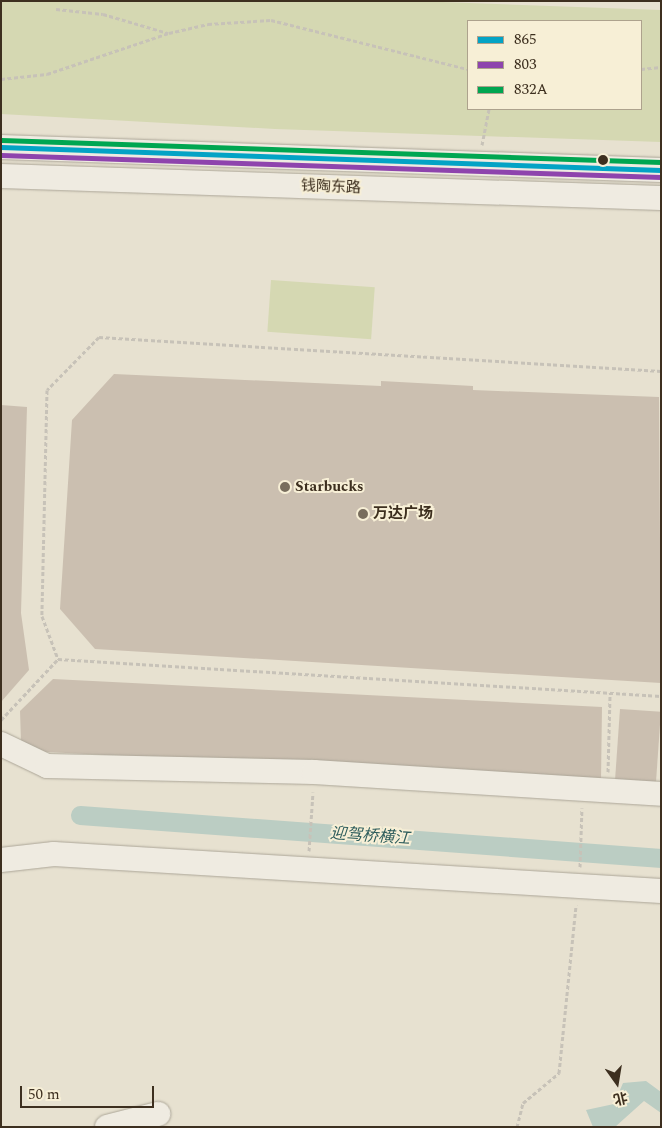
<!DOCTYPE html>
<html>
<head>
<meta charset="utf-8">
<style>
	body { margin:0 }
	#map { position:relative; width:662px; height:1128px; overflow:hidden; background:#e7e1d0; font-family:Spectral,"Noto Sans SC",serif }
	div>[style] { position:absolute }
	[style*='--x'] { left:calc(var(--x)*1px); top:calc(var(--y)*1px); width:calc(var(--w)*1px); rotate:calc(var(--a)*1deg) }
	.green>* { inset:0; background:#d5d8b2; transform-origin:0 0 }
	.water>* { inset:0; background:#bbcdc3 }
	.canal>* { height:19px; margin:-9.5px; padding:0 9.5px; transform-origin:9.5px; border-radius:9.5px; background:#bbcdc3 }
	.building>* { inset:0; background:#cbbfb0; transform-origin:0 0 }
	.path>* { height:3px; margin-top:-1.5px; transform-origin:0; background:repeating-linear-gradient(90deg,#c7c2b8 0 4px,transparent 0 6.5px) }
	.roads { filter:drop-shadow(0 0 1px #aca698) drop-shadow(0 0 1px #aca698) }
	.minor>* { height:24px; margin:-12px; padding:0 12px; transform-origin:12px; border-radius:12px; background:#efebe1 }
	.bus-1>* { height:5px; margin:-2.5px; padding:0 2.5px; transform-origin:2.5px; border-radius:2.5px; background:#03a3c5 }
	.bus-2>* { height:5px; margin:-2.5px; padding:0 2.5px; transform-origin:2.5px; border-radius:2.5px; background:#8e44ad }
	.bus-3>* { height:5px; margin:-2.5px; padding:0 2.5px; transform-origin:2.5px; border-radius:2.5px; background:#00a651 }
	.dots>* { width:14px; height:14px; translate:-50% -50%; box-sizing:border-box; border:2px solid #f7efd6; border-radius:50% }
	span { translate:-50% -50%; white-space:nowrap; text-align:center; line-height:1.15; -webkit-text-stroke:4px #f7efd6; paint-order:stroke }
	.street-label { font-size:15px; color:#3d2f1f }
	.poi-label { font-size:15px; color:#3d2f1f; font-weight:700 }
	.left { translate:0 -50%; text-align:left }
	.water-label { font-size:16px; color:#2e5d5c; font-style:italic }
	.frame { position:absolute; inset:0; border:2px solid #3d2f1f; pointer-events:none }
	.legend { position:absolute; left:467px; top:20px; width:175px; height:90px; box-sizing:border-box; background:#f7efd6; border:1px solid #ada28d; margin:0; padding:6px 9px; list-style:none; font-size:15px; color:#3d2f1f }
	.legend li { display:flex; align-items:center; gap:10px; height:25px }
	.legend b { width:25px; border:1px solid #ada28d }
	.north { position:absolute; left:592px; top:1058px; width:50px; height:50px; -webkit-text-stroke:4px #f7efd6; paint-order:stroke; rotate:167deg; font-size:14px; font-weight:700; line-height:20px; text-align:center; color:#3d2f1f }
	.north::after { content:''; display:block; margin:auto; width:18px; height:22px; background:#3d2f1f; clip-path:polygon(50% 0,100% 100%,50% 72%,0 100%) }
	.scale { position:absolute; left:20px; top:1086px; width:134px; height:22px; box-sizing:border-box; border:2px solid #3d2f1f; border-top:0; padding-left:6px; font-size:15px; line-height:18px; white-space:nowrap; color:#3d2f1f; -webkit-text-stroke:4px #f7efd6; paint-order:stroke }
</style>
</head>
<body>
<div id="map">
	<div class="green">
		<i style="clip-path:polygon(evenodd,1px 1px,415px 1px,661px 10px,661px 142px,275px 129px,1px 114px,1px 1px,468px 21px,641px 21px,641px 109px,468px 109px,468px 21px)"></i>
		<i style="left:271px;top:280px;width:104px;height:52px;rotate:4deg"></i>
	</div>
	<div class="water">
		<i style="clip-path:polygon(646px 1081px,661px 1092px,661px 1113px,644px 1101px,615px 1127px,593px 1127px,586px 1110px,614px 1104px,623px 1083px)"></i>
	</div>
	<div class="canal">
		<i style="--x:80;--y:815;--w:583;--a:4.23"></i>
	</div>
	<div class="building">
		<i style="clip-path:polygon(114px 374px,381px 386px,381px 381px,473px 386px,473px 390px,659px 397px,661px 683px,95px 649px,60px 609px,72px 420px)"></i>
		<i style="clip-path:polygon(1px 405px,27px 407px,21px 613px,29px 670px,1px 702px)"></i>
		<i style="clip-path:polygon(53px 679px,602px 707px,601px 781px,29px 751px,21px 742px,20px 711px)"></i>
		<i style="left:620px;top:709px;width:41px;height:73px;rotate:4deg"></i>
	</div>
	<div class="path">
		<i style="--x:56;--y:9;--w:47;--a:6.1"></i>
		<i style="--x:103;--y:14;--w:68;--a:16.3"></i>
		<i style="--x:641;--y:69;--w:20;--a:-6"></i>
		<i style="--x:1;--y:79;--w:46;--a:-6.2"></i>
		<i style="--x:47;--y:74;--w:129;--a:-18.6"></i>
		<i style="--x:169;--y:33;--w:40;--a:-13"></i>
		<i style="--x:208;--y:24;--w:63;--a:-3.6"></i>
		<i style="--x:271;--y:20;--w:203;--a:14"></i>
		<i style="--x:482;--y:145;--w:37;--a:-79"></i>
		<i style="--x:661;--y:371;--w:563;--a:-176.54"></i>
		<i style="--x:99;--y:337;--w:74;--a:134.5"></i>
		<i style="--x:47;--y:390;--w:226;--a:91.3"></i>
		<i style="--x:42;--y:616;--w:46;--a:69.6"></i>
		<i style="--x:58;--y:659;--w:604;--a:3.51"></i>
		<i style="--x:1;--y:720;--w:83;--a:-46.9"></i>
		<i style="--x:608;--y:772;--w:79;--a:-88.5"></i>
		<i style="--x:309;--y:851;--w:59;--a:-86.1"></i>
		<i style="--x:580;--y:867;--w:59;--a:-88.1"></i>
		<i style="--x:517;--y:1127;--w:25;--a:-76"></i>
		<i style="--x:523;--y:1103;--w:47;--a:-39.8"></i>
		<i style="--x:559;--y:1073;--w:169;--a:-84.2"></i>
	</div>
	<div class="roads">
		<div class="minor">
			<i style="--x:1;--y:147;--w:660;--a:2"></i>
			<i style="--x:1;--y:176;--w:660;--a:1.91"></i>
			<i style="--x:1;--y:744;--w:51;--a:25.6"></i>
			<i style="--x:47;--y:766;--w:267;--a:1.3"></i>
			<i style="--x:314;--y:772;--w:348;--a:3.6"></i>
			<i style="--x:1;--y:860;--w:53;--a:-6.5"></i>
			<i style="--x:54;--y:854;--w:608;--a:3.49"></i>
			<i style="--x:107;--y:1127;--w:53;--a:-14.3"></i>
		</div>
	</div>
	<div class="bus-1">
		<i style="--x:1;--y:147;--w:660;--a:2"></i>
	</div>
	<div class="bus-2">
		<i style="--x:1;--y:155;--w:660;--a:1.91"></i>
	</div>
	<div class="bus-3">
		<i style="--x:1;--y:140;--w:660;--a:1.91"></i>
	</div>
	<div class="dots">
		<i style="left:603px;top:160px;background:#3d2f1f"></i>
		<i style="left:285px;top:487px;background:#786d5d"></i>
		<i style="left:363px;top:514px;background:#786d5d"></i>
	</div>
	<div class="street-label">
		<span style="left:331px;top:187px;rotate:2deg">钱陶东路</span>
	</div>
	<div class="poi-label">
		<span class="left" style="left:295px;top:487px">Starbucks</span>
		<span class="left" style="left:373px;top:514px">万达广场</span>
	</div>
	<div class="water-label">
		<span style="left:370px;top:836px;rotate:4deg">迎驾桥横江</span>
	</div>
	<div class="frame"></div>
	<ul class="legend">
	<li><b style="height:6px;background:#03a3c5"></b>865</li>
	<li><b style="height:6px;background:#8e44ad"></b>803</li>
	<li><b style="height:6px;background:#00a651"></b>832A</li>
	</ul>
	<div class="north">北</div>
	<div class="scale">50 m</div>
</div>
</body>
</html>
